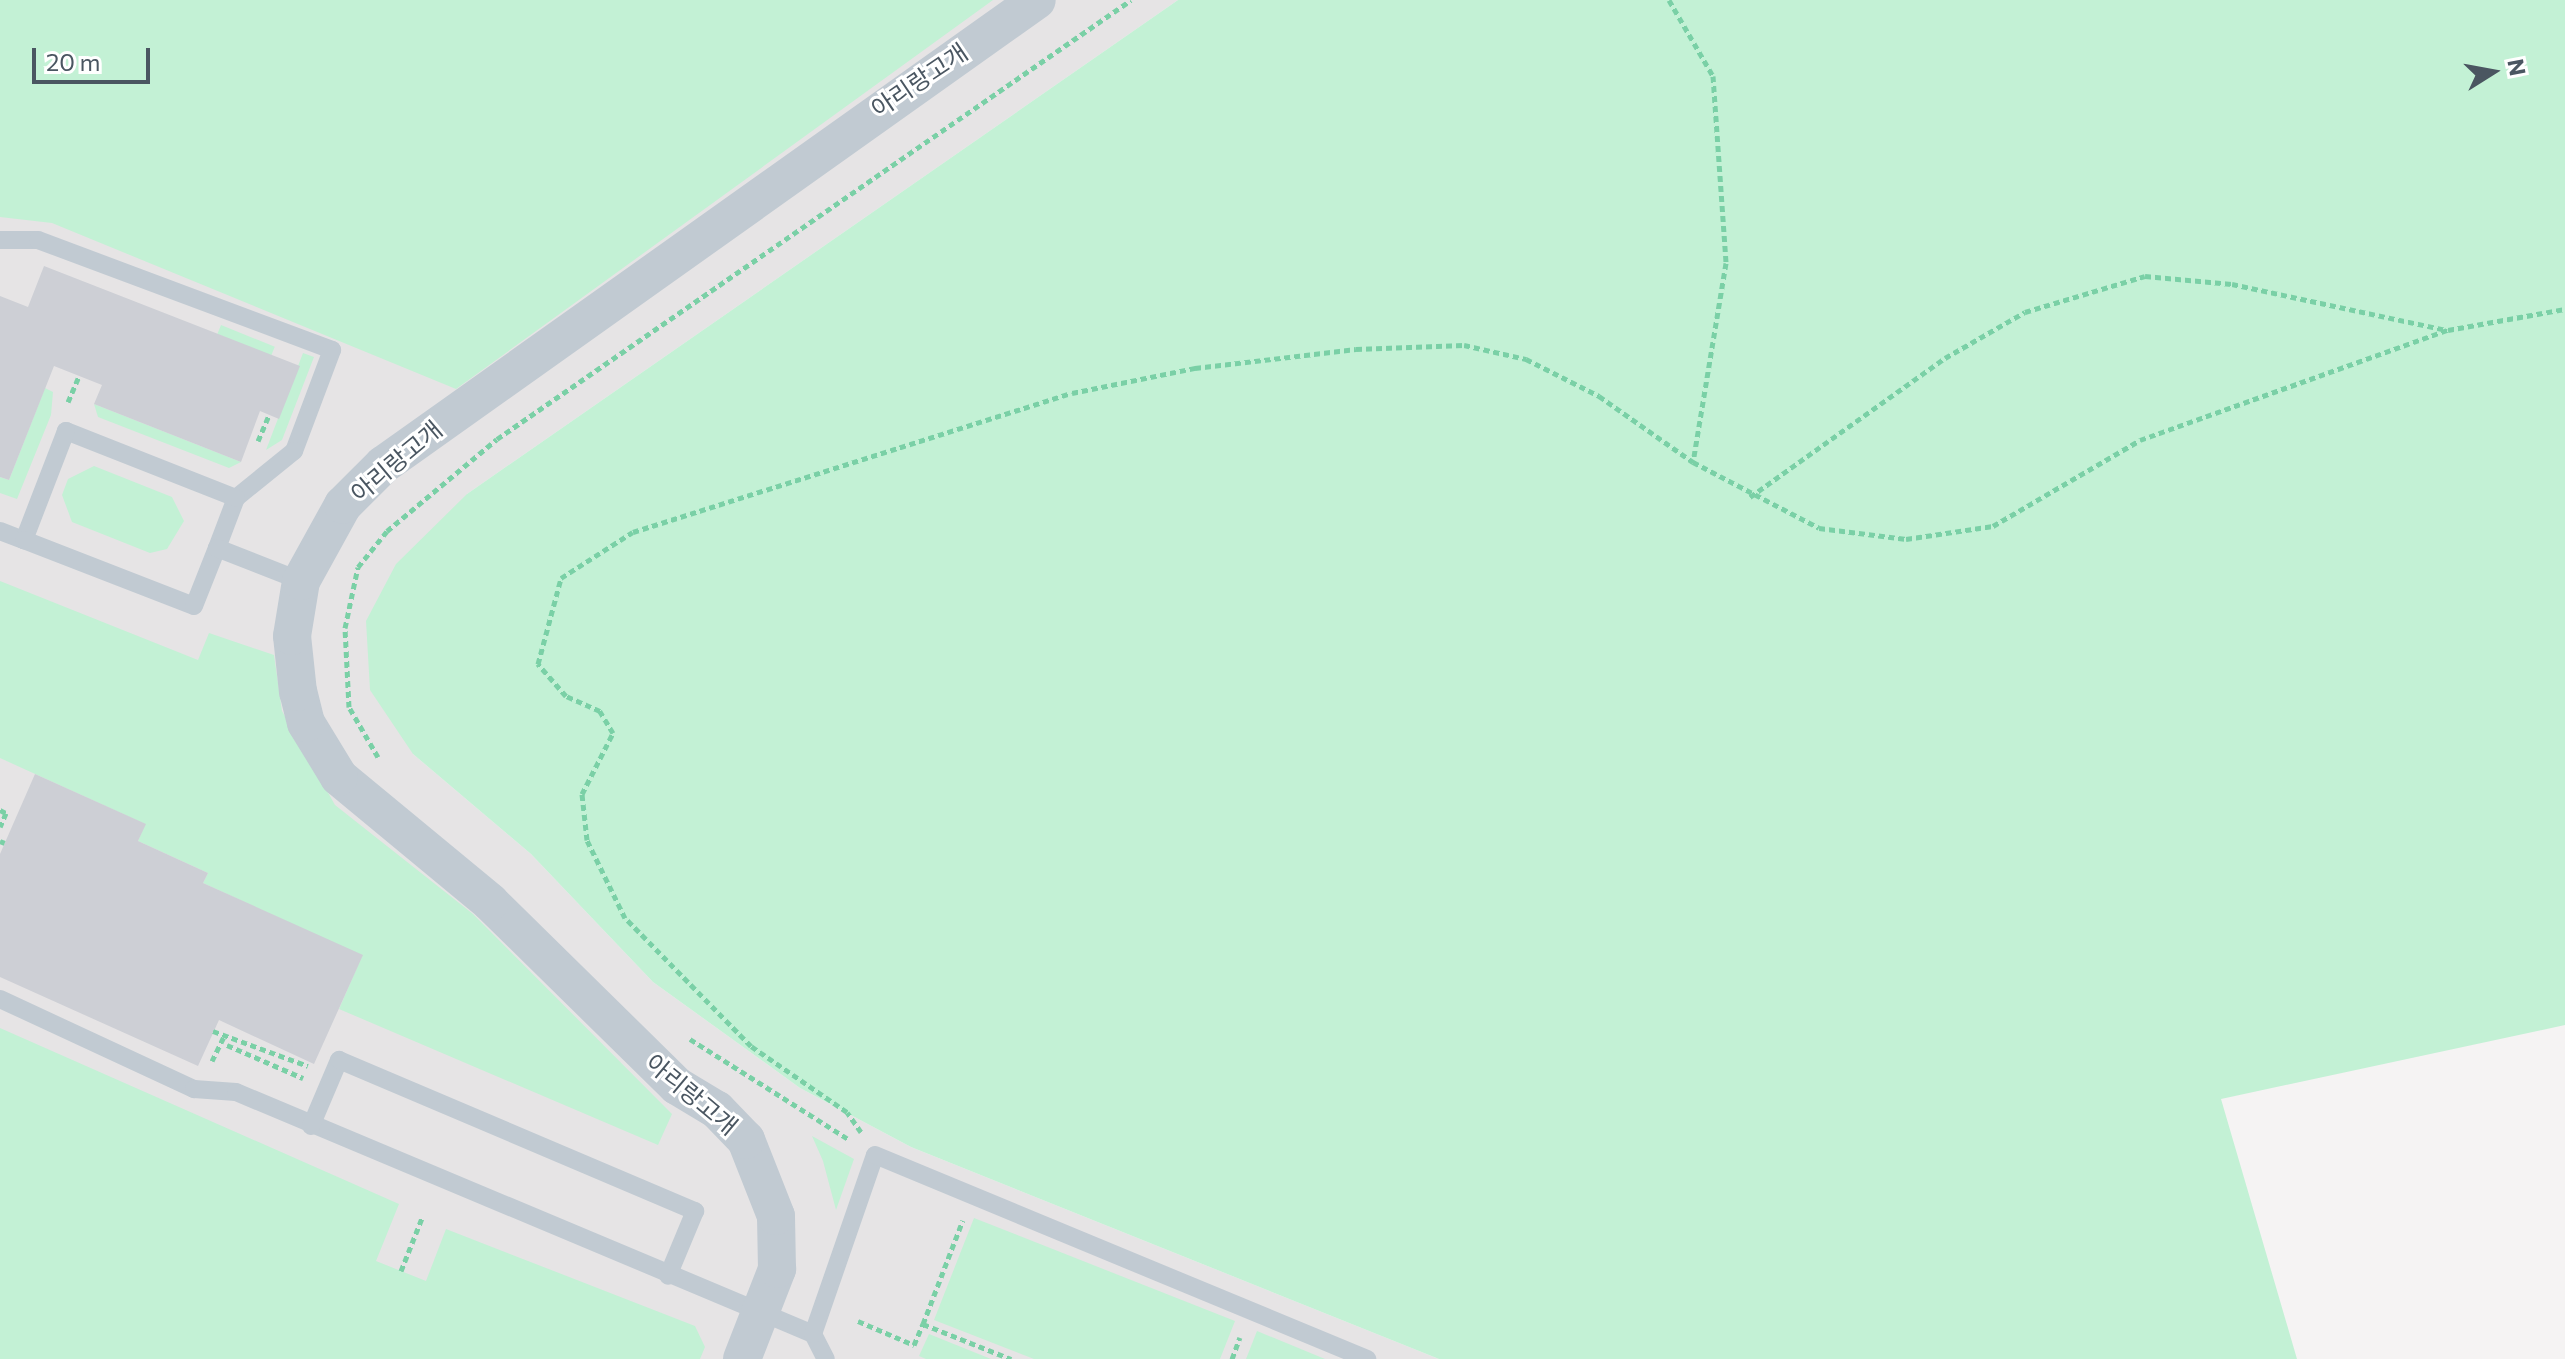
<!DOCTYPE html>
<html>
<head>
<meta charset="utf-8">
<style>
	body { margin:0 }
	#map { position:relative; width:2565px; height:1359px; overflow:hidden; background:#f5f3f3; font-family:Commissioner,"Noto Sans KR",sans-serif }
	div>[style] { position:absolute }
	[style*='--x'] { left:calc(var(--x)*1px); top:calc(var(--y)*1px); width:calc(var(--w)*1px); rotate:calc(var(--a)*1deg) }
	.education>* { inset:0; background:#e6e4e5 }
	.green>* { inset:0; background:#c3f1d5; transform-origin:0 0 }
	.building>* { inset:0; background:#cdcfd5 }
	.path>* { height:5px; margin-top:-2.5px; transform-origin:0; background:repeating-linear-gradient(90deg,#7ad0a6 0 6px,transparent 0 10px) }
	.service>* { height:18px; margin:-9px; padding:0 9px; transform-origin:9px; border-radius:9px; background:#c1cad2 }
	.minor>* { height:38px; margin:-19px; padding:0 19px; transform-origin:19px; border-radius:19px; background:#c1cad2 }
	span { translate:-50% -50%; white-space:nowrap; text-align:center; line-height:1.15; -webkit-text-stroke:6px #fff; paint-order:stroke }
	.street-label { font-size:24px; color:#4a5661 }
	.north { position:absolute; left:2453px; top:32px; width:80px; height:80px; -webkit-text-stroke:6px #fff; paint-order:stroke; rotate:79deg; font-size:22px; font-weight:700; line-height:32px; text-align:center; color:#4a5661 }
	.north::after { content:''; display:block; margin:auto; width:28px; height:36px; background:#4a5661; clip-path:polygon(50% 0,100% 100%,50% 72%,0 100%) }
	.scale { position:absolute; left:32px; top:48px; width:118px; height:36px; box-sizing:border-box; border:4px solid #4a5661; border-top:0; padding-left:10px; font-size:24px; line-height:28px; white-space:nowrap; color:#4a5661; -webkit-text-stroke:6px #fff; paint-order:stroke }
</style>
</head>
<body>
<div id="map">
	<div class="education">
		<i style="clip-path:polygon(0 0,1178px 0,467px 494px,413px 754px,531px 854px,653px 982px,800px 1088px,911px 1147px,1439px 1359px,0 1359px)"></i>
	</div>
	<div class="green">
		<i style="clip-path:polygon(0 0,993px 0,456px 389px,52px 223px,0 217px)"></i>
		<i style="clip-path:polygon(1178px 0,2565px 0,2565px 1025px,2221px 1099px,2297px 1359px,1439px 1359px,911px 1147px,800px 1088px,653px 982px,531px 854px,413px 754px,370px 690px,366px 621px,396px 564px,467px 494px)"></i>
		<i style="left:221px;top:325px;width:58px;height:10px;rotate:22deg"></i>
		<i style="clip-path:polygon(303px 353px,314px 357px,282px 440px,266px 450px)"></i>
		<i style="clip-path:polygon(45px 388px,53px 392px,51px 415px,17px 499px,0 493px,0 477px,9px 480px)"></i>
		<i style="clip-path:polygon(94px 404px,241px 462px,229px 468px,98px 417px)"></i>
		<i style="clip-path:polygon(94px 466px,172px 497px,184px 521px,167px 549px,150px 553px,72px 522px,62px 495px,68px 479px)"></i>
		<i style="clip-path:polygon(0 581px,198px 660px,209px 633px,274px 655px,282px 711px,335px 805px,473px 914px,672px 1114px,658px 1145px,339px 1009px,362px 956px,203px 883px,208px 873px,138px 841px,145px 824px,0 758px)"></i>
		<i style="clip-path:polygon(0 1028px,399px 1204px,376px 1261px,426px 1281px,446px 1229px,695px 1326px,705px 1347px,700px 1359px,0 1359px)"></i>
		<i style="clip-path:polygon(812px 1136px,854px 1159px,836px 1210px,823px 1161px)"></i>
		<i style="clip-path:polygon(974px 1218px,1235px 1321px,1220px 1359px,1034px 1359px,934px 1320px)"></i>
		<i style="clip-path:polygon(1257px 1331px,1325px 1359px,1246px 1359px)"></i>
		<i style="clip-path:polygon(929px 1334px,991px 1359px,926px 1359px,919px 1356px)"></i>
	</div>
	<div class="building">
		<i style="clip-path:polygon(44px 266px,300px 366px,279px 419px,260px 411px,241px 462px,94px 404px,102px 385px,54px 366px,9px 480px,0 477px,0 296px,28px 307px)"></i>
		<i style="clip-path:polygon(35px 774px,146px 824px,138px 841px,208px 873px,203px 883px,363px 955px,314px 1064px,219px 1020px,198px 1066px,0 977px,0 854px)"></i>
	</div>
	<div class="path">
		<i style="--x:1669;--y:0;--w:88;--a:59.9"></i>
		<i style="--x:1713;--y:76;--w:187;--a:86"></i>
		<i style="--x:1726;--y:263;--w:202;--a:99.4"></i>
		<i style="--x:1693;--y:462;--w:142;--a:27.6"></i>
		<i style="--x:1819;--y:528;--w:88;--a:7.2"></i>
		<i style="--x:1906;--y:539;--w:88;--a:-8.5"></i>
		<i style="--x:1993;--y:526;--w:170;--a:-30.3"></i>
		<i style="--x:2140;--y:440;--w:327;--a:-19.7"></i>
		<i style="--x:2448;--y:330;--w:119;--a:-10.2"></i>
		<i style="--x:68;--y:402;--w:28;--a:-67"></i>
		<i style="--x:258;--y:441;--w:28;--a:-67"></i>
		<i style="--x:1750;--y:497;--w:239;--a:-35.5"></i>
		<i style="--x:1945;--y:358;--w:92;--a:-29.9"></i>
		<i style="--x:2025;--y:312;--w:125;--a:-16.7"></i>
		<i style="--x:2145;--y:276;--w:87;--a:5.3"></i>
		<i style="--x:2232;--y:284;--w:220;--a:12.1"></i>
		<i style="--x:378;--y:757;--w:58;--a:-120.1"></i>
		<i style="--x:349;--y:707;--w:79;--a:-92.9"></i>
		<i style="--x:345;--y:628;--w:62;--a:-78"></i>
		<i style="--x:358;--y:567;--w:46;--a:-51.1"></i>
		<i style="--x:387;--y:531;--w:143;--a:-39.9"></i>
		<i style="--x:497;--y:439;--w:771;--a:-34.7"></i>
		<i style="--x:0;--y:810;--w:7;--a:27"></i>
		<i style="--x:6;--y:813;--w:15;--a:113"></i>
		<i style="--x:0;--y:841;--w:5;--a:22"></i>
		<i style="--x:213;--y:1031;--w:101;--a:20.2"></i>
		<i style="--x:690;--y:1039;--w:189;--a:32.3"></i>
		<i style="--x:227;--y:1045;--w:83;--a:23.5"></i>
		<i style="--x:212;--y:1061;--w:28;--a:-64"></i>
		<i style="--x:861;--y:1132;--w:24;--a:-125"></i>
		<i style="--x:847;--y:1112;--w:116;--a:-145.5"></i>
		<i style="--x:751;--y:1046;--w:180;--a:-134.5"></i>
		<i style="--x:625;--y:918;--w:87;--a:-116"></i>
		<i style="--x:587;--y:840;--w:46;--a:-96.2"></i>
		<i style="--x:582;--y:794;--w:68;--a:-63.1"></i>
		<i style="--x:613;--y:733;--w:26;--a:-121"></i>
		<i style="--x:600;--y:711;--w:37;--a:-156"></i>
		<i style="--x:566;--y:696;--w:43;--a:-131.2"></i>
		<i style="--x:538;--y:664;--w:89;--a:-75"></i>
		<i style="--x:561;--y:578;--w:85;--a:-32.6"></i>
		<i style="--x:633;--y:532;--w:460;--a:-17.6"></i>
		<i style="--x:1072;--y:393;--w:126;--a:-11.5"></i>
		<i style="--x:1195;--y:368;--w:162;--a:-6.7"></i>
		<i style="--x:1356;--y:349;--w:108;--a:-2.1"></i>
		<i style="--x:1464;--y:345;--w:64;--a:12.7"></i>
		<i style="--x:1526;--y:359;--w:82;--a:26.9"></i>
		<i style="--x:1599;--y:396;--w:115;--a:35.1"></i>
		<i style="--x:401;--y:1271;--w:57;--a:-68.4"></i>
		<i style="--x:858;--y:1321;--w:61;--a:23.2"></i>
		<i style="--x:914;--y:1345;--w:23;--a:-67"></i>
		<i style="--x:923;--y:1324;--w:95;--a:21.7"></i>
		<i style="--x:923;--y:1324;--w:111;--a:-69"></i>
		<i style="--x:1232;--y:1359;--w:23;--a:-70"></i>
	</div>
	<div class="service">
		<i style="--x:0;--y:240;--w:38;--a:0"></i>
		<i style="--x:38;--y:240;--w:314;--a:20.5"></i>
		<i style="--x:332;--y:350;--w:108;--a:110.6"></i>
		<i style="--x:294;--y:451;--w:75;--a:141"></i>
		<i style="--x:0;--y:531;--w:26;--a:21"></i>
		<i style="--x:217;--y:548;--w:53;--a:-69.2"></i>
		<i style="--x:236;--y:498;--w:183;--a:-158.5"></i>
		<i style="--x:66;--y:431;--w:117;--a:111.1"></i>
		<i style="--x:24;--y:540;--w:182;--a:21.2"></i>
		<i style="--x:194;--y:606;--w:62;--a:-68.4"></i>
		<i style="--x:217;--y:548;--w:90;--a:21.4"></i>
		<i style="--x:0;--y:999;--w:214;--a:24.9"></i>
		<i style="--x:194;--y:1089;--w:42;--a:4.1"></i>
		<i style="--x:236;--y:1092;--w:626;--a:22.75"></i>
		<i style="--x:813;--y:1334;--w:28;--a:63"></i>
		<i style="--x:311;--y:1126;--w:72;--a:-67"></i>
		<i style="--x:339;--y:1060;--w:387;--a:23"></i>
		<i style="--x:695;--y:1211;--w:70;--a:112.6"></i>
		<i style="--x:813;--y:1334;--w:189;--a:-70.9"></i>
		<i style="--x:875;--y:1155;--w:533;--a:22.52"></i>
	</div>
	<div class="minor">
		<i style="--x:742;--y:1359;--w:97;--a:-68.7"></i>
		<i style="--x:777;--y:1269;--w:53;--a:-91.1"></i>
		<i style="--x:776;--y:1216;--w:82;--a:-111.5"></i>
		<i style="--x:746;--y:1140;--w:42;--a:-134"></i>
		<i style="--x:717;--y:1110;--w:47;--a:-149"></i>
		<i style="--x:677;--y:1086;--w:262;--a:-135.5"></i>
		<i style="--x:490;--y:902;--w:196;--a:-140.4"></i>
		<i style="--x:339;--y:777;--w:63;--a:-121.4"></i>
		<i style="--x:306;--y:723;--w:32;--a:-104"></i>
		<i style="--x:298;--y:692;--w:56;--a:-96.1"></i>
		<i style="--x:292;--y:636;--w:56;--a:-80.7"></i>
		<i style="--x:301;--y:581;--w:87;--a:-61.1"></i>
		<i style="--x:343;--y:505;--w:57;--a:-45"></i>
		<i style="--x:383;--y:465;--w:802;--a:-35.41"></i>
	</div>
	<div class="street-label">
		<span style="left:919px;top:80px;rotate:-34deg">아리랑고개</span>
		<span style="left:396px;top:461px;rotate:-40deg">아리랑고개</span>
		<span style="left:692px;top:1094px;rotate:40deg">아리랑고개</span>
	</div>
	<div class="north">N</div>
	<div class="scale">20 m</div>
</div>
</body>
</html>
